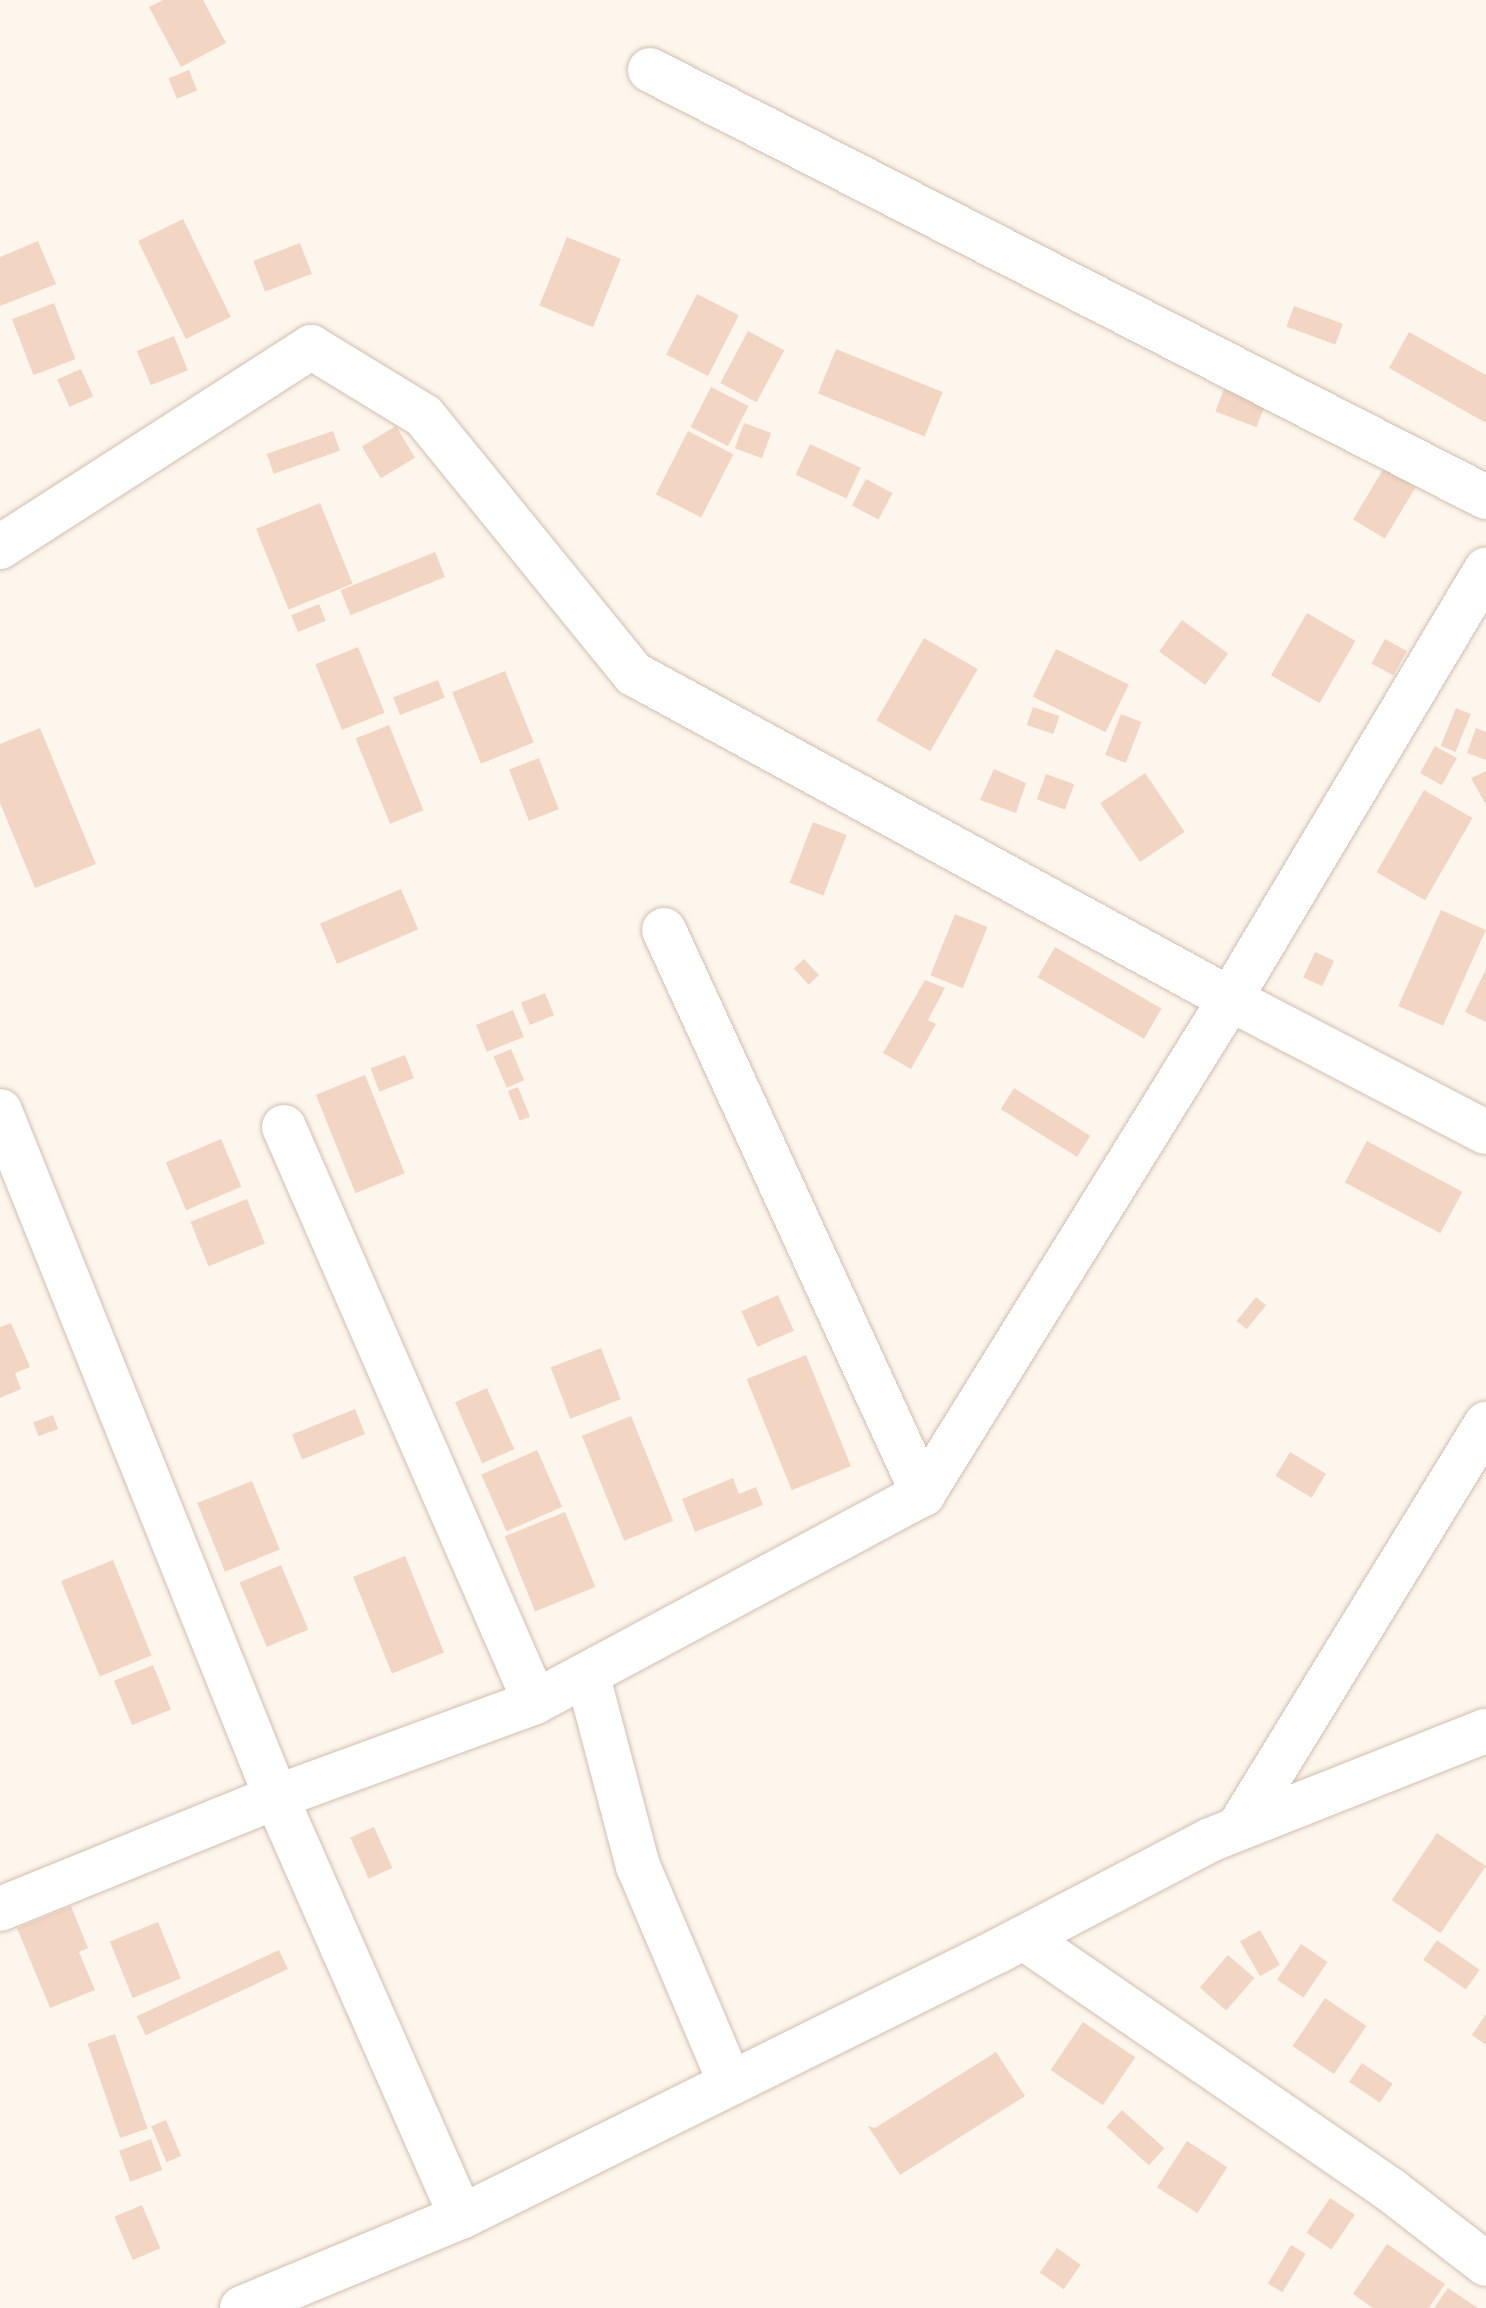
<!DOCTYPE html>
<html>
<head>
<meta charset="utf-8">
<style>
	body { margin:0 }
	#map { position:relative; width:1486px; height:2308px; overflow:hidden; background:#fdf6ec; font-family:Rubik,sans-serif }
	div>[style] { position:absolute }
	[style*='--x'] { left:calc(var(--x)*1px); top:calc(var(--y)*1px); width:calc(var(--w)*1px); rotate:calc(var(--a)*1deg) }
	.building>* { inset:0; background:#f3d5c3; transform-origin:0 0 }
	.roads { filter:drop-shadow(0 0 2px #d1beb0) drop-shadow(0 0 2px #d1beb0) }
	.minor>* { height:44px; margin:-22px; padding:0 22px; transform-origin:22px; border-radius:22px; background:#fff }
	span { translate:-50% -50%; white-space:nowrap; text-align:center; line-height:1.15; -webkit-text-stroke:6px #fffaf3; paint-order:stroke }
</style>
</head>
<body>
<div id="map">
	<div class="building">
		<i style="clip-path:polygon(163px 0,203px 0,226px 43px,181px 67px,149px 7px)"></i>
		<i style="left:189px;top:70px;width:22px;height:22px;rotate:68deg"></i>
		<i style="left:183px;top:219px;width:109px;height:50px;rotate:64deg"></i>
		<i style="left:567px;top:237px;width:58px;height:74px;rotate:22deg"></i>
		<i style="clip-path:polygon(38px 241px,56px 284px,0 306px,0 257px)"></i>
		<i style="left:300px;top:243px;width:33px;height:50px;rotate:69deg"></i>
		<i style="left:697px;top:294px;width:47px;height:68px;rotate:27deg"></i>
		<i style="left:54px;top:303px;width:60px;height:45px;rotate:69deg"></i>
		<i style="left:1294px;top:306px;width:52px;height:22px;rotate:20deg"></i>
		<i style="left:748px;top:331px;width:41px;height:59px;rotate:28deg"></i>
		<i style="clip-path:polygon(1409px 332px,1486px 375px,1486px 423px,1389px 368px)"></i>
		<i style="left:174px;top:336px;width:37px;height:40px;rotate:68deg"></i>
		<i style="left:836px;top:349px;width:115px;height:48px;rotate:22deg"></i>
		<i style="left:81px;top:369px;width:30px;height:26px;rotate:66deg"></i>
		<i style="left:711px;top:387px;width:42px;height:45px;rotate:27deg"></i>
		<i style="left:1224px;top:389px;width:44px;height:24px;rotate:21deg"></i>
		<i style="left:744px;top:423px;width:29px;height:27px;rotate:20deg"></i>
		<i style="left:396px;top:426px;width:37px;height:40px;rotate:59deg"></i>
		<i style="left:333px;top:431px;width:21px;height:70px;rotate:71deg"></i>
		<i style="left:688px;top:431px;width:51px;height:71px;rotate:27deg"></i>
		<i style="left:810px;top:444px;width:56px;height:34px;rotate:25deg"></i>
		<i style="left:1384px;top:468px;width:37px;height:60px;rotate:31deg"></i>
		<i style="left:866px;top:479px;width:30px;height:30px;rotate:28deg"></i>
		<i style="left:320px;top:503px;width:87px;height:69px;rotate:68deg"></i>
		<i style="left:435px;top:552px;width:27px;height:102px;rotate:68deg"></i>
		<i style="left:319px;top:604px;width:18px;height:30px;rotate:68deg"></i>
		<i style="left:1307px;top:613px;width:56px;height:72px;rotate:30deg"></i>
		<i style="left:1182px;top:620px;width:57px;height:39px;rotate:36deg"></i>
		<i style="left:924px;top:638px;width:62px;height:95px;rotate:30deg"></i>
		<i style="left:1385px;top:639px;width:25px;height:28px;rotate:29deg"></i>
		<i style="left:358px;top:647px;width:71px;height:46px;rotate:68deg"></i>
		<i style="left:1056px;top:649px;width:81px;height:53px;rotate:26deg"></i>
		<i style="left:505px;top:671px;width:77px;height:57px;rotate:68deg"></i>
		<i style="left:438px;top:680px;width:19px;height:48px;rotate:69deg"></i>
		<i style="left:1033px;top:707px;width:28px;height:19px;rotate:19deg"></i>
		<i style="left:1456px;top:708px;width:16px;height:41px;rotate:22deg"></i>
		<i style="left:1121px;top:714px;width:22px;height:44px;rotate:21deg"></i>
		<i style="left:389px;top:725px;width:92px;height:36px;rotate:68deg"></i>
		<i style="clip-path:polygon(40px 728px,96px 864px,35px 888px,0 803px,0 744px)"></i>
		<i style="clip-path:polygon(1476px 728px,1486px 732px,1486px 760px,1467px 753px)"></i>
		<i style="left:1435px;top:746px;width:25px;height:31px;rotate:29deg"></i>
		<i style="left:539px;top:758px;width:55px;height:32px;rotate:69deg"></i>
		<i style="clip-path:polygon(994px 769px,1026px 783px,1016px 813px,980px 800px)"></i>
		<i style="clip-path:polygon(1486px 771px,1486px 805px,1471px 778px)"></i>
		<i style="left:1145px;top:773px;width:71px;height:54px;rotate:56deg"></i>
		<i style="left:1046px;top:774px;width:30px;height:27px;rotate:20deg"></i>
		<i style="left:1424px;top:790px;width:56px;height:95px;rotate:30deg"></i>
		<i style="left:813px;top:822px;width:36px;height:65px;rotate:21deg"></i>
		<i style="left:401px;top:889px;width:44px;height:88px;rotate:67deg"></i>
		<i style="left:1441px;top:910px;width:49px;height:105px;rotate:24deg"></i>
		<i style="left:955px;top:914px;width:35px;height:66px;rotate:22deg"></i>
		<i style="left:1055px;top:947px;width:123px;height:35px;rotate:30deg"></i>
		<i style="left:1315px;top:952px;width:21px;height:28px;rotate:25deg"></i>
		<i style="left:804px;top:959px;width:22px;height:14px;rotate:47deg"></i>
		<i style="clip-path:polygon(1486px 969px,1486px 1022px,1465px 1012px)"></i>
		<i style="clip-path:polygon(925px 980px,945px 988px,928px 1020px,936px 1024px,911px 1069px,883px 1053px)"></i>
		<i style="left:545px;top:993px;width:24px;height:26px;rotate:68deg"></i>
		<i style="left:513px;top:1010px;width:29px;height:40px;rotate:68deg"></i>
		<i style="left:511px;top:1049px;width:34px;height:19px;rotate:67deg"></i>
		<i style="left:405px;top:1055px;width:25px;height:37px;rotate:69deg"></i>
		<i style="left:365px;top:1075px;width:106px;height:53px;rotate:68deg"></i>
		<i style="left:518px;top:1087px;width:32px;height:11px;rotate:68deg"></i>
		<i style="left:1014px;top:1088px;width:90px;height:25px;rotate:32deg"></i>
		<i style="left:221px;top:1139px;width:52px;height:60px;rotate:67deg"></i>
		<i style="left:1367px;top:1141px;width:108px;height:47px;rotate:28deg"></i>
		<i style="left:247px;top:1199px;width:48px;height:61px;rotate:68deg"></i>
		<i style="left:778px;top:1295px;width:39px;height:40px;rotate:66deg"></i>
		<i style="left:1256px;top:1297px;width:13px;height:31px;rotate:39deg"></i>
		<i style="clip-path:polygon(11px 1323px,30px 1367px,15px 1373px,21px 1389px,0 1398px,0 1327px)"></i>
		<i style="left:601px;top:1348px;width:55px;height:54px;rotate:69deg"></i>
		<i style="left:806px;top:1355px;width:120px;height:64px;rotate:68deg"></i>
		<i style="left:487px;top:1388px;width:67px;height:35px;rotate:66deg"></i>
		<i style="left:355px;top:1409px;width:27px;height:68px;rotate:68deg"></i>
		<i style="left:53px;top:1415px;width:15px;height:21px;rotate:70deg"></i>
		<i style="left:631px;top:1416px;width:113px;height:53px;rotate:68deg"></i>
		<i style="left:537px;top:1450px;width:62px;height:61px;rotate:66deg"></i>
		<i style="left:1290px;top:1452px;width:42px;height:28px;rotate:31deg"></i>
		<i style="clip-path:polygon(733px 1478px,739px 1494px,756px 1487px,763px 1505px,695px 1532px,682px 1499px)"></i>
		<i style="left:252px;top:1481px;width:74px;height:59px;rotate:68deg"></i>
		<i style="left:565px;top:1512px;width:81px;height:65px;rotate:68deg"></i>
		<i style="left:405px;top:1556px;width:104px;height:56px;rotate:68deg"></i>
		<i style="left:113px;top:1560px;width:103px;height:56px;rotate:68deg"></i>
		<i style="left:281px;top:1565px;width:70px;height:45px;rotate:67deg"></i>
		<i style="left:153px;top:1665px;width:48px;height:42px;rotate:68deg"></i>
		<i style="left:374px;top:1827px;width:45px;height:26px;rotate:66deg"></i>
		<i style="left:1437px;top:1833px;width:59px;height:81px;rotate:34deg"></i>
		<i style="clip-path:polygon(71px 1906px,88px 1948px,79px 1952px,95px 1990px,50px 2008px,17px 1928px)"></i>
		<i style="left:158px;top:1922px;width:61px;height:52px;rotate:68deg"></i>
		<i style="left:1260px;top:1930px;width:40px;height:23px;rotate:60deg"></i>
		<i style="left:1437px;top:1940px;width:52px;height:24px;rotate:35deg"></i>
		<i style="left:1301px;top:1944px;width:32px;height:43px;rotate:34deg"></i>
		<i style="left:279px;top:1950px;width:21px;height:157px;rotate:65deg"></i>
		<i style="left:1228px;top:1955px;width:35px;height:43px;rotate:41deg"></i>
		<i style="left:1325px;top:1998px;width:50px;height:58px;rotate:34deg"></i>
		<i style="clip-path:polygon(1486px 2014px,1486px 2045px,1472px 2035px)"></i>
		<i style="left:1083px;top:2022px;width:63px;height:58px;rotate:34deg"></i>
		<i style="left:115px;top:2034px;width:100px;height:29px;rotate:71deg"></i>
		<i style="clip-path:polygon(996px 2052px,1025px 2096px,900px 2175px,868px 2126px,875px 2128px)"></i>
		<i style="left:1362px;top:2063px;width:37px;height:23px;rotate:34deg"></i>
		<i style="left:1122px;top:2110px;width:57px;height:23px;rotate:42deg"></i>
		<i style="left:166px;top:2120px;width:39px;height:16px;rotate:67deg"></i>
		<i style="left:151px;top:2139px;width:33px;height:34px;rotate:70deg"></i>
		<i style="left:1187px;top:2141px;width:48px;height:55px;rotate:33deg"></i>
		<i style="left:1330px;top:2198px;width:30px;height:42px;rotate:34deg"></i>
		<i style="left:142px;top:2205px;width:47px;height:30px;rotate:67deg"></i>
		<i style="clip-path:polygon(1387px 2244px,1445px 2284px,1429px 2308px,1373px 2308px,1353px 2294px)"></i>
		<i style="left:1291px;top:2245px;width:17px;height:45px;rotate:31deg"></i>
		<i style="left:1057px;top:2248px;width:29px;height:30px;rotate:35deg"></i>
		<i style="clip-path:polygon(1448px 2288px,1478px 2308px,1434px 2308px)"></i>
	</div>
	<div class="roads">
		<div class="minor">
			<i style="--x:650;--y:70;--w:939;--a:27.06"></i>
			<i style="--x:0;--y:547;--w:370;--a:-32.7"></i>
			<i style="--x:311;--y:347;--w:132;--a:31.4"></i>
			<i style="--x:424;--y:416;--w:333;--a:50.9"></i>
			<i style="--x:634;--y:674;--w:679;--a:28.6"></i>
			<i style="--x:1230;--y:999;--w:288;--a:27.5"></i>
			<i style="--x:664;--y:930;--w:621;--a:65.33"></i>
			<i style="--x:0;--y:1111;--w:739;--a:68.08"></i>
			<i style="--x:276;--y:1797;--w:459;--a:66.2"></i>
			<i style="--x:284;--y:1127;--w:627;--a:66.42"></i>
			<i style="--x:588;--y:1677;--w:196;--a:75.2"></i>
			<i style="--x:638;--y:1866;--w:236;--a:67"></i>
			<i style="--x:1239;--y:1827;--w:473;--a:-58.5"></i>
			<i style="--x:0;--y:1909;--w:298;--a:-22.1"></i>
			<i style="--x:276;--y:1797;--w:276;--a:-20.1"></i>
			<i style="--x:535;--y:1702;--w:440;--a:-28.2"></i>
			<i style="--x:923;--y:1494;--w:582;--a:-58.19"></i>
			<i style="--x:1230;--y:999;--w:500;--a:-59.2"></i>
			<i style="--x:1024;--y:1938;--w:447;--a:34.5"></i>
			<i style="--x:1392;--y:2191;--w:119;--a:37.8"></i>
			<i style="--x:242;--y:2308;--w:237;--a:-22.6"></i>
			<i style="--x:461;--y:2217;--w:599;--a:-26.35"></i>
			<i style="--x:998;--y:1951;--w:239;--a:-27.6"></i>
			<i style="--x:1210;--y:1840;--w:297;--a:-21.6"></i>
		</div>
	</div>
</div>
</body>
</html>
